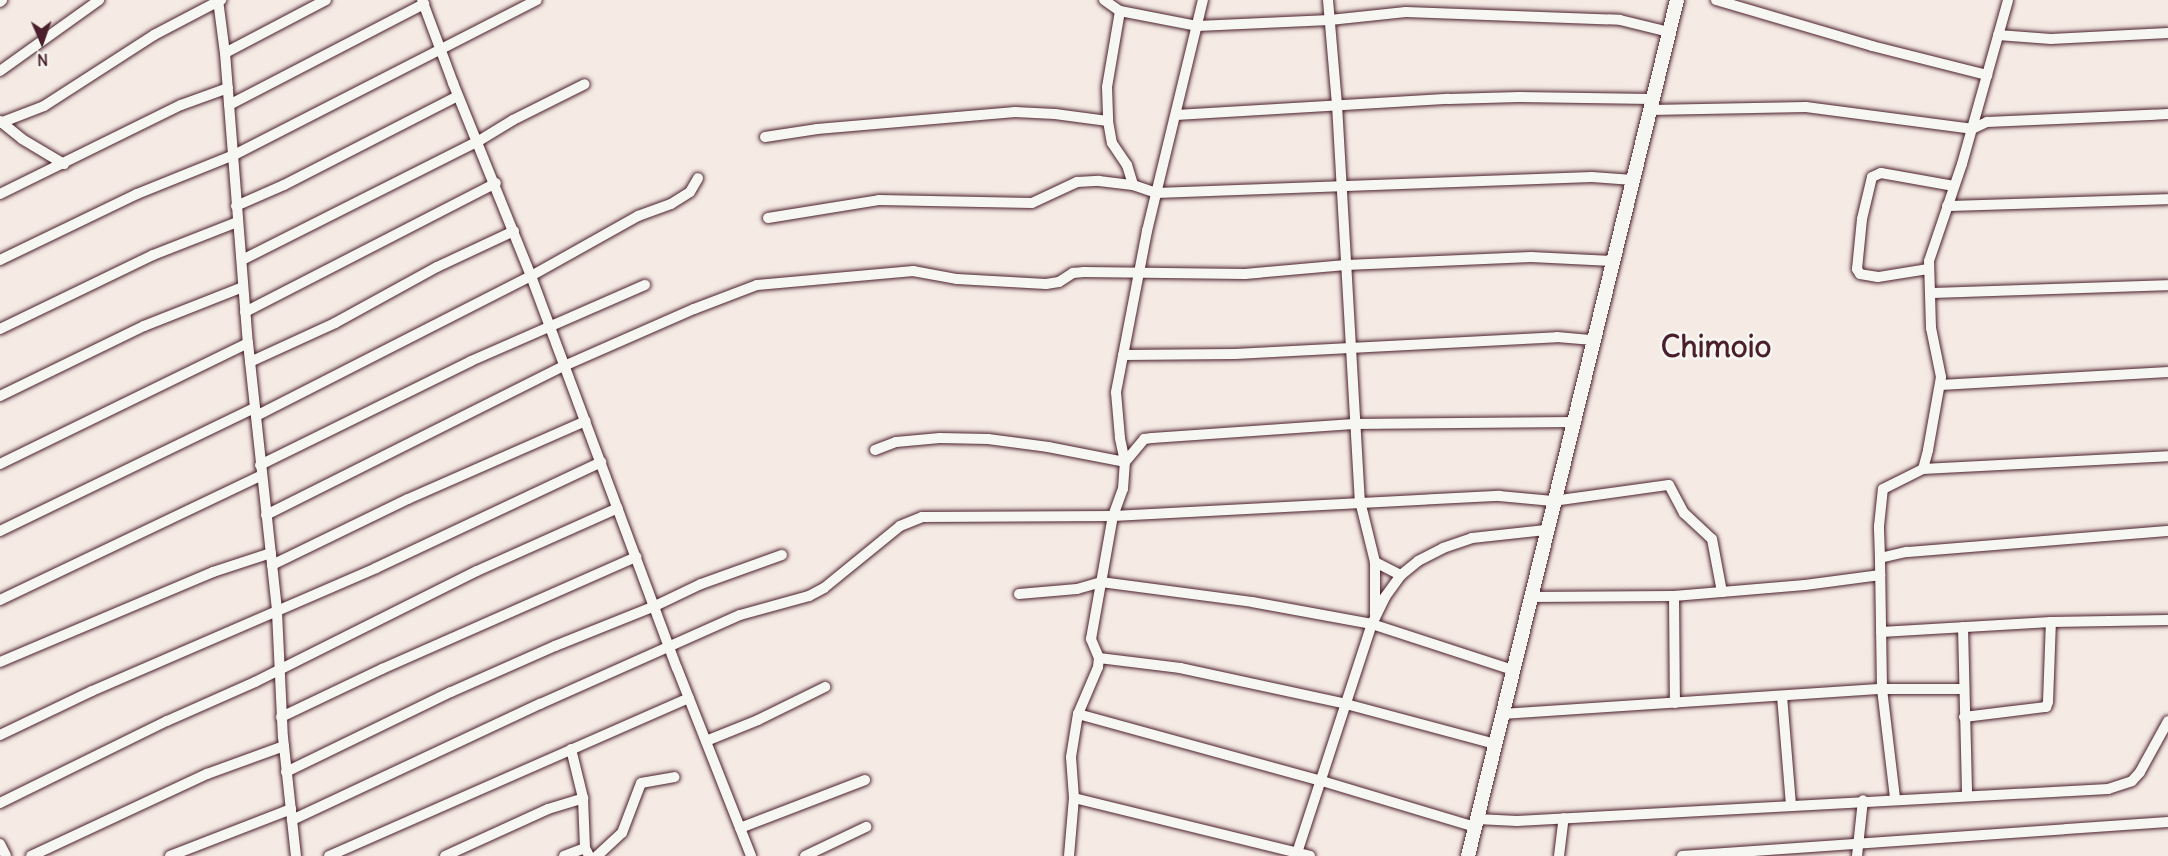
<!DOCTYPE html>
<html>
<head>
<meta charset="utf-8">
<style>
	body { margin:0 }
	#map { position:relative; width:2168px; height:856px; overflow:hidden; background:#f5eae4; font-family:Delius,sans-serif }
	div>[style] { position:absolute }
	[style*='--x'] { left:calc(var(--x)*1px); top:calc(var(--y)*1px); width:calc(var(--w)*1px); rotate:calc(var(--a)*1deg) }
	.roads { filter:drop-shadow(0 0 2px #4a1f2b) drop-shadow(0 0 2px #4a1f2b) }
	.minor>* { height:10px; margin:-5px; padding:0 5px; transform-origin:5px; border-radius:5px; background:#f6f6f2 }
	.tertiary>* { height:14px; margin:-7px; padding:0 7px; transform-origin:7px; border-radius:7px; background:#f6f6f2 }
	span { translate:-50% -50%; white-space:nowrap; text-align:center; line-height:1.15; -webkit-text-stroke:5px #f6f6f2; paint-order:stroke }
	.town-label { font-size:30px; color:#4a1f2b; font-weight:700 }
	.north { position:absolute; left:12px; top:12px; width:60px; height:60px; -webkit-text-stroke:4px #f6f6f2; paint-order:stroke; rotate:178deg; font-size:16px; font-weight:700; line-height:24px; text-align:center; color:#4a1f2b }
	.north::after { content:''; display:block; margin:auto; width:21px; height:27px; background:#4a1f2b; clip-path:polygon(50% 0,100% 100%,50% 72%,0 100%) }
</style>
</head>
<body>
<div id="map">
	<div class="roads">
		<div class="minor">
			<i style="--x:218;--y:0;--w:53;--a:82.5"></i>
			<i style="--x:225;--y:53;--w:291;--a:85.5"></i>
			<i style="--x:248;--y:343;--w:271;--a:83.8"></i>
			<i style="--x:277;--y:612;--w:125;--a:87.3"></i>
			<i style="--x:283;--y:737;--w:120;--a:83.8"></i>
			<i style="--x:422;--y:0;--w:89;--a:69.5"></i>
			<i style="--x:453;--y:83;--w:208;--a:68"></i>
			<i style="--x:531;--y:276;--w:418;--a:69.6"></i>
			<i style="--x:677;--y:668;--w:202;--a:68.5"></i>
			<i style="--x:1104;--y:0;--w:19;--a:35"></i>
			<i style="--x:1120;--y:11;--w:78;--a:11"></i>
			<i style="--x:1197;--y:26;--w:133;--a:-2.6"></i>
			<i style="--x:1330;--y:20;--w:76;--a:-6"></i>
			<i style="--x:1406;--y:12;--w:214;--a:2.1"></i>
			<i style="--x:1620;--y:20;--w:50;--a:13.8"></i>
			<i style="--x:1328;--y:0;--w:105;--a:85.1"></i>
			<i style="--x:1337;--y:105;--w:397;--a:86.7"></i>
			<i style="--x:1360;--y:501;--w:63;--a:76.2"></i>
			<i style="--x:1375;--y:562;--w:53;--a:90"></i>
			<i style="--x:1716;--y:0;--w:163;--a:16.4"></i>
			<i style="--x:1872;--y:46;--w:119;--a:14.2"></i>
			<i style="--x:0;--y:2;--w:3;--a:-45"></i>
			<i style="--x:1120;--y:11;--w:77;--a:99.7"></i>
			<i style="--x:1107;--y:87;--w:34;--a:88"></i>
			<i style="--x:1108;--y:121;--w:22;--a:80"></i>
			<i style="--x:1112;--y:143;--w:27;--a:56"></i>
			<i style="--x:1127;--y:165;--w:21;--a:73"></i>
			<i style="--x:1998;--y:35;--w:53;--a:4.3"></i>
			<i style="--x:2051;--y:39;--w:117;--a:-2.9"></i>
			<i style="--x:225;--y:53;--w:114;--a:-27.7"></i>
			<i style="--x:0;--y:71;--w:122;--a:-35.6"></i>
			<i style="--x:229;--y:105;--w:220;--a:-27.4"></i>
			<i style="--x:1650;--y:110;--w:156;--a:-1.1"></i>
			<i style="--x:1806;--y:107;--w:167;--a:7.5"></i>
			<i style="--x:1972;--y:129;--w:17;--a:-25"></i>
			<i style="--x:1987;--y:122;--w:181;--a:-2.5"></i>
			<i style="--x:1176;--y:115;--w:273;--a:-3.4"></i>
			<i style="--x:1449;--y:99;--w:70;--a:-1.6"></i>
			<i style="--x:1519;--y:97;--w:133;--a:0.9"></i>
			<i style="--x:0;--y:121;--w:28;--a:39"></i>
			<i style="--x:22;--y:139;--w:49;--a:30.8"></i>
			<i style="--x:0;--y:123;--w:47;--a:-21.1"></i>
			<i style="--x:44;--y:106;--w:131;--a:-32.8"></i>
			<i style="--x:154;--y:35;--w:76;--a:-27.6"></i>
			<i style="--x:765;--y:137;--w:53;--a:-8.7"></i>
			<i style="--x:817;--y:129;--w:199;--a:-4.9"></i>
			<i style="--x:1015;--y:112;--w:40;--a:2.9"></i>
			<i style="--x:1055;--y:114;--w:53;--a:7.5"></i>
			<i style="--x:0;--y:194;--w:202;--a:-26.2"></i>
			<i style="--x:181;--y:105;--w:50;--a:-19.9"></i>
			<i style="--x:236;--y:206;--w:52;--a:-23.6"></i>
			<i style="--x:284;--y:185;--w:195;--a:-27.1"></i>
			<i style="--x:1947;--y:206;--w:221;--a:-1.8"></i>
			<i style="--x:768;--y:218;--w:112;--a:-9.2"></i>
			<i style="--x:879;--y:200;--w:153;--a:1.1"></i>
			<i style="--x:1032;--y:203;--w:50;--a:-25"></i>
			<i style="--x:1077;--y:182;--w:22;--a:-3"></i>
			<i style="--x:1099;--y:181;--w:34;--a:7"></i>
			<i style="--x:1133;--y:185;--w:24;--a:19"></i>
			<i style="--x:1156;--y:193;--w:436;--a:-2.1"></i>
			<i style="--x:1592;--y:177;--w:41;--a:4.2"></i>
			<i style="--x:0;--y:260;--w:152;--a:-25.7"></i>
			<i style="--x:137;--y:194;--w:105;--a:-21.9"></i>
			<i style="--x:234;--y:155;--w:340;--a:-27.1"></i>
			<i style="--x:242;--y:260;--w:263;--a:-26.7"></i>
			<i style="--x:477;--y:142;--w:42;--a:-31.4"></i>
			<i style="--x:513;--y:120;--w:80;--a:-26.6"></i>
			<i style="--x:1928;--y:269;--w:51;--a:170.9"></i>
			<i style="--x:1878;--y:277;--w:18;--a:-171"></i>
			<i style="--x:1860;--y:274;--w:6;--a:-121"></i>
			<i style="--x:1857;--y:269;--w:50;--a:-84.3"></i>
			<i style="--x:1862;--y:219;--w:43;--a:-76.6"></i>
			<i style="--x:1872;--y:177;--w:10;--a:-24"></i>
			<i style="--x:1881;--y:173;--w:74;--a:10.1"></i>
			<i style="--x:1930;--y:293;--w:238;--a:-1.9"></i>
			<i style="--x:245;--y:312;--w:282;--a:-27.2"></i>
			<i style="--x:0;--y:329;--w:170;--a:-25.8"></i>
			<i style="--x:153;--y:255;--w:90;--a:-21.4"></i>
			<i style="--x:1123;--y:355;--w:112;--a:-0.5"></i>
			<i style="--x:1235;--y:354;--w:322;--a:-3"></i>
			<i style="--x:1557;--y:337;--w:36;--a:5"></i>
			<i style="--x:250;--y:362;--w:94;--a:-24.6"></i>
			<i style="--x:335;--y:323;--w:116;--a:-28.8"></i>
			<i style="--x:437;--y:267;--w:85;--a:-25.1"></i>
			<i style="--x:1941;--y:385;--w:227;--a:-3.3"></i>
			<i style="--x:0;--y:396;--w:160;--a:-25.9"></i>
			<i style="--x:144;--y:326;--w:106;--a:-21.5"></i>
			<i style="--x:256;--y:416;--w:309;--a:-27"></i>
			<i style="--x:531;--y:276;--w:123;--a:-29.3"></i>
			<i style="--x:638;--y:216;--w:35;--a:-20"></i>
			<i style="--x:671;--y:204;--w:22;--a:-32"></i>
			<i style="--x:690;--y:192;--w:16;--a:-60"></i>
			<i style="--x:875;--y:450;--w:22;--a:-21"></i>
			<i style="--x:896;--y:442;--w:44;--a:-5.2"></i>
			<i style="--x:940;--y:438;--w:48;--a:1.2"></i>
			<i style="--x:988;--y:439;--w:61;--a:7.6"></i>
			<i style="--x:1048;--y:447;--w:78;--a:11"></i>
			<i style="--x:1125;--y:462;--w:30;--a:-50"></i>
			<i style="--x:1144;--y:439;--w:8;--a:-7"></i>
			<i style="--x:1152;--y:438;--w:202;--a:-4"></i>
			<i style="--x:1354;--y:424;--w:219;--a:-0.5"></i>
			<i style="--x:0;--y:464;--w:276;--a:-26"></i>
			<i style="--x:260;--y:465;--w:235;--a:-26.2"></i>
			<i style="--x:471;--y:361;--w:190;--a:-23.6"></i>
			<i style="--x:1923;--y:469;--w:245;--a:-3"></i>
			<i style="--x:266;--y:515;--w:333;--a:-26.6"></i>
			<i style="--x:564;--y:366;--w:142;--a:-23.7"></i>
			<i style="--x:694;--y:309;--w:67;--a:-20.9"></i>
			<i style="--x:757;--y:285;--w:157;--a:-5.1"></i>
			<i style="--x:913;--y:271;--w:45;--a:10.3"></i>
			<i style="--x:957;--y:279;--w:89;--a:3.2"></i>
			<i style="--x:1046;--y:284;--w:13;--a:-9"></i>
			<i style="--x:1059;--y:282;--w:17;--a:-33"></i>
			<i style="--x:1073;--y:273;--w:11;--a:-5"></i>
			<i style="--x:1084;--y:272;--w:161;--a:0.7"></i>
			<i style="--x:1245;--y:274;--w:101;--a:-5.1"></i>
			<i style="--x:1346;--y:265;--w:185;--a:-2.5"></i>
			<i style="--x:1531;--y:257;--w:81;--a:2.8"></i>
			<i style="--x:0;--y:531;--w:283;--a:-25.8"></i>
			<i style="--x:1880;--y:558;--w:32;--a:-92"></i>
			<i style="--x:1879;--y:526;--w:37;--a:-84"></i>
			<i style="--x:1883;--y:489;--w:45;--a:-26.6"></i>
			<i style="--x:1923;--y:469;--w:20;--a:-75"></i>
			<i style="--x:1928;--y:450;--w:74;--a:-79.9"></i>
			<i style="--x:1941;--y:377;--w:50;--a:-101.5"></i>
			<i style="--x:1931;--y:328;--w:67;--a:-91.7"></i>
			<i style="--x:1929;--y:261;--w:102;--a:-71.2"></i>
			<i style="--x:1962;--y:164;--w:170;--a:-74.3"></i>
			<i style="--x:1375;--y:562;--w:29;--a:27"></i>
			<i style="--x:272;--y:565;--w:151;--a:-25.9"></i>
			<i style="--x:408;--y:499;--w:194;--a:-23.7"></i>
			<i style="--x:1019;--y:594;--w:58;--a:-4.9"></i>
			<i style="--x:1077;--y:589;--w:25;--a:-16"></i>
			<i style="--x:1101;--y:582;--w:152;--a:7.5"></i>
			<i style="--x:1252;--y:602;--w:122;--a:10.4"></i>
			<i style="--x:1372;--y:624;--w:148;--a:18.1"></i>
			<i style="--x:1674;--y:596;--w:107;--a:89.5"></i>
			<i style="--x:1530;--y:597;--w:144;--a:-0.4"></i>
			<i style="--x:1674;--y:596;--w:131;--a:-4.8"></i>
			<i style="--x:1805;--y:585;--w:76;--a:-7.6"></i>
			<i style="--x:0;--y:600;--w:290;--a:-25.5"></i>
			<i style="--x:1963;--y:627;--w:169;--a:88.6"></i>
			<i style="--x:1881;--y:632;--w:170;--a:-3.4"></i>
			<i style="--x:2051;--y:622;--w:117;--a:-1"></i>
			<i style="--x:1099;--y:658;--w:82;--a:7"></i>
			<i style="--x:1180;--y:668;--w:170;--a:12.2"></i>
			<i style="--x:1346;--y:704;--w:154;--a:15"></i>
			<i style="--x:0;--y:662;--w:231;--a:-22.9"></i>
			<i style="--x:213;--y:572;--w:61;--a:-18.1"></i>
			<i style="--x:1782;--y:696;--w:109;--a:85.3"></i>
			<i style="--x:1078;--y:714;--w:253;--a:15.4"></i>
			<i style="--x:1322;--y:781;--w:160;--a:16.7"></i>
			<i style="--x:1502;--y:714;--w:381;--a:-3.8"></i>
			<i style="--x:1882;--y:689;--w:81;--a:0"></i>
			<i style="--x:281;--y:717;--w:112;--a:-25.4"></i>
			<i style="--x:382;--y:669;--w:278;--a:-23.8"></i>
			<i style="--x:1964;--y:717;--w:83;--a:-7"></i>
			<i style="--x:2046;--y:707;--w:5;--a:-68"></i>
			<i style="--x:2048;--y:702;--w:80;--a:-87.9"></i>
			<i style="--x:0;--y:735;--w:102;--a:-25.6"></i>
			<i style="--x:92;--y:691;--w:309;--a:-23.4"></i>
			<i style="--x:376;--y:568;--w:249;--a:-25.2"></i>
			<i style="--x:706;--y:741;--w:56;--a:-22"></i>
			<i style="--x:758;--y:720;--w:75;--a:-26.2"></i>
			<i style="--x:571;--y:749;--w:50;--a:76.2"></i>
			<i style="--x:583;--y:798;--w:50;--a:87.7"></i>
			<i style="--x:585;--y:848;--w:9;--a:63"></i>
			<i style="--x:286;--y:772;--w:183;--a:-25.9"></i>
			<i style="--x:451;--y:692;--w:114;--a:-23.9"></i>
			<i style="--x:555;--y:646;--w:108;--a:-21.8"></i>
			<i style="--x:655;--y:606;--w:51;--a:-25.6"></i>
			<i style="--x:701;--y:584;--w:86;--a:-19.7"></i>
			<i style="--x:1074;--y:798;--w:243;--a:13.8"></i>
			<i style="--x:1895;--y:798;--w:110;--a:-96.8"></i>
			<i style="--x:1882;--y:689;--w:131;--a:-90.9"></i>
			<i style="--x:1880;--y:558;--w:28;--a:-13"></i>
			<i style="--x:1907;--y:552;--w:262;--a:-4.6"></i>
			<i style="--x:0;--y:803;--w:186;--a:-26.2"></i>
			<i style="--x:167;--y:721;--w:96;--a:-23.9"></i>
			<i style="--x:255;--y:682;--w:248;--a:-26.6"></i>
			<i style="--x:477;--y:571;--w:154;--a:-24.1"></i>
			<i style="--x:1477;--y:819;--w:40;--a:2.9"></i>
			<i style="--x:1517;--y:821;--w:592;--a:-3.1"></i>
			<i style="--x:2108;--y:789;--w:25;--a:-18"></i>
			<i style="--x:2132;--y:781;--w:12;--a:-48"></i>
			<i style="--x:2140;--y:772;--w:58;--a:-61.2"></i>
			<i style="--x:292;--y:820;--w:274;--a:-25.1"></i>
			<i style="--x:540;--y:704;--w:219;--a:-24"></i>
			<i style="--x:740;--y:615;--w:72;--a:-15.4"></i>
			<i style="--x:809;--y:596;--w:17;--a:-28"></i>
			<i style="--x:824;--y:588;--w:98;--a:-39.2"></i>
			<i style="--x:900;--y:526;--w:24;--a:-22"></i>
			<i style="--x:922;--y:517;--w:191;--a:-0.3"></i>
			<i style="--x:1113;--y:516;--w:387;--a:-3"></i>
			<i style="--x:1499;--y:496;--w:54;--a:5.3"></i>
			<i style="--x:1553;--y:501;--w:117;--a:-7.9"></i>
			<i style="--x:1669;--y:485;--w:32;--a:62"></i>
			<i style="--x:1684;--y:513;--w:38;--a:43"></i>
			<i style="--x:1712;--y:539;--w:54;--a:79.3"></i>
			<i style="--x:740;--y:828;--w:134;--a:-21"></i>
			<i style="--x:0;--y:844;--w:13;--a:63"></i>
			<i style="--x:31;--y:856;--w:194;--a:-25"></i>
			<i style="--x:207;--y:774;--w:82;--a:-20"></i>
			<i style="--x:170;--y:856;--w:130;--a:-21.2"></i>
			<i style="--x:329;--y:856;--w:393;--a:-23.7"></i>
			<i style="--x:445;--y:856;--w:113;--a:-24.5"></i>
			<i style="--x:548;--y:809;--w:37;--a:-17"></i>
			<i style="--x:564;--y:856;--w:22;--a:-21"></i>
			<i style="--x:597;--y:856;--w:34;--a:-43"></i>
			<i style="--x:622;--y:833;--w:53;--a:-69.2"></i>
			<i style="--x:641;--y:783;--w:34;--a:-10"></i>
			<i style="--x:805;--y:856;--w:68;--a:-25.4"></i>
			<i style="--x:1069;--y:856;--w:58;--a:-85.1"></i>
			<i style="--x:1074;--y:798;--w:41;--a:-94.2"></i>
			<i style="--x:1071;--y:757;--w:44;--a:-80.8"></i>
			<i style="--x:1078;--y:714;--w:51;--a:-66.9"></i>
			<i style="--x:1098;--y:667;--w:9;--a:-84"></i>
			<i style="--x:1099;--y:658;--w:21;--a:-113"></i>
			<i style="--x:1091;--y:639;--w:125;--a:-79.9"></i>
			<i style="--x:1113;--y:516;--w:29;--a:-70"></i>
			<i style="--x:1123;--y:489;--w:27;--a:-86"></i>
			<i style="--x:1125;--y:462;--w:25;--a:-102"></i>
			<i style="--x:1120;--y:438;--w:46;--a:-95"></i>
			<i style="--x:1116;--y:392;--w:164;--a:-79.1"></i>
			<i style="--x:1147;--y:231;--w:238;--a:-76.4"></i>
			<i style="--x:1296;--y:856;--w:244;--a:-71.9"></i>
			<i style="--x:1372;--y:624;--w:30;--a:-64"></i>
			<i style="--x:1385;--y:597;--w:27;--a:-54"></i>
			<i style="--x:1401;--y:575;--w:22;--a:-39"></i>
			<i style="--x:1418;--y:561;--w:28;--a:-27"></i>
			<i style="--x:1443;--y:548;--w:31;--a:-19"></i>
			<i style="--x:1472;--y:538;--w:74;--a:-6.2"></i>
			<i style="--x:1559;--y:856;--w:38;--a:-83"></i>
			<i style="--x:1682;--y:856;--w:487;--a:-4"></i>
			<i style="--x:1857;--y:856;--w:56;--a:-83.9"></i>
		</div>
		<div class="tertiary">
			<i style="--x:1468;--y:856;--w:881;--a:-76.28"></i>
		</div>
	</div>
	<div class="town-label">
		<span style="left:1716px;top:346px">Chimoio</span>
	</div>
	<div class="north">N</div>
</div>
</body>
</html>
